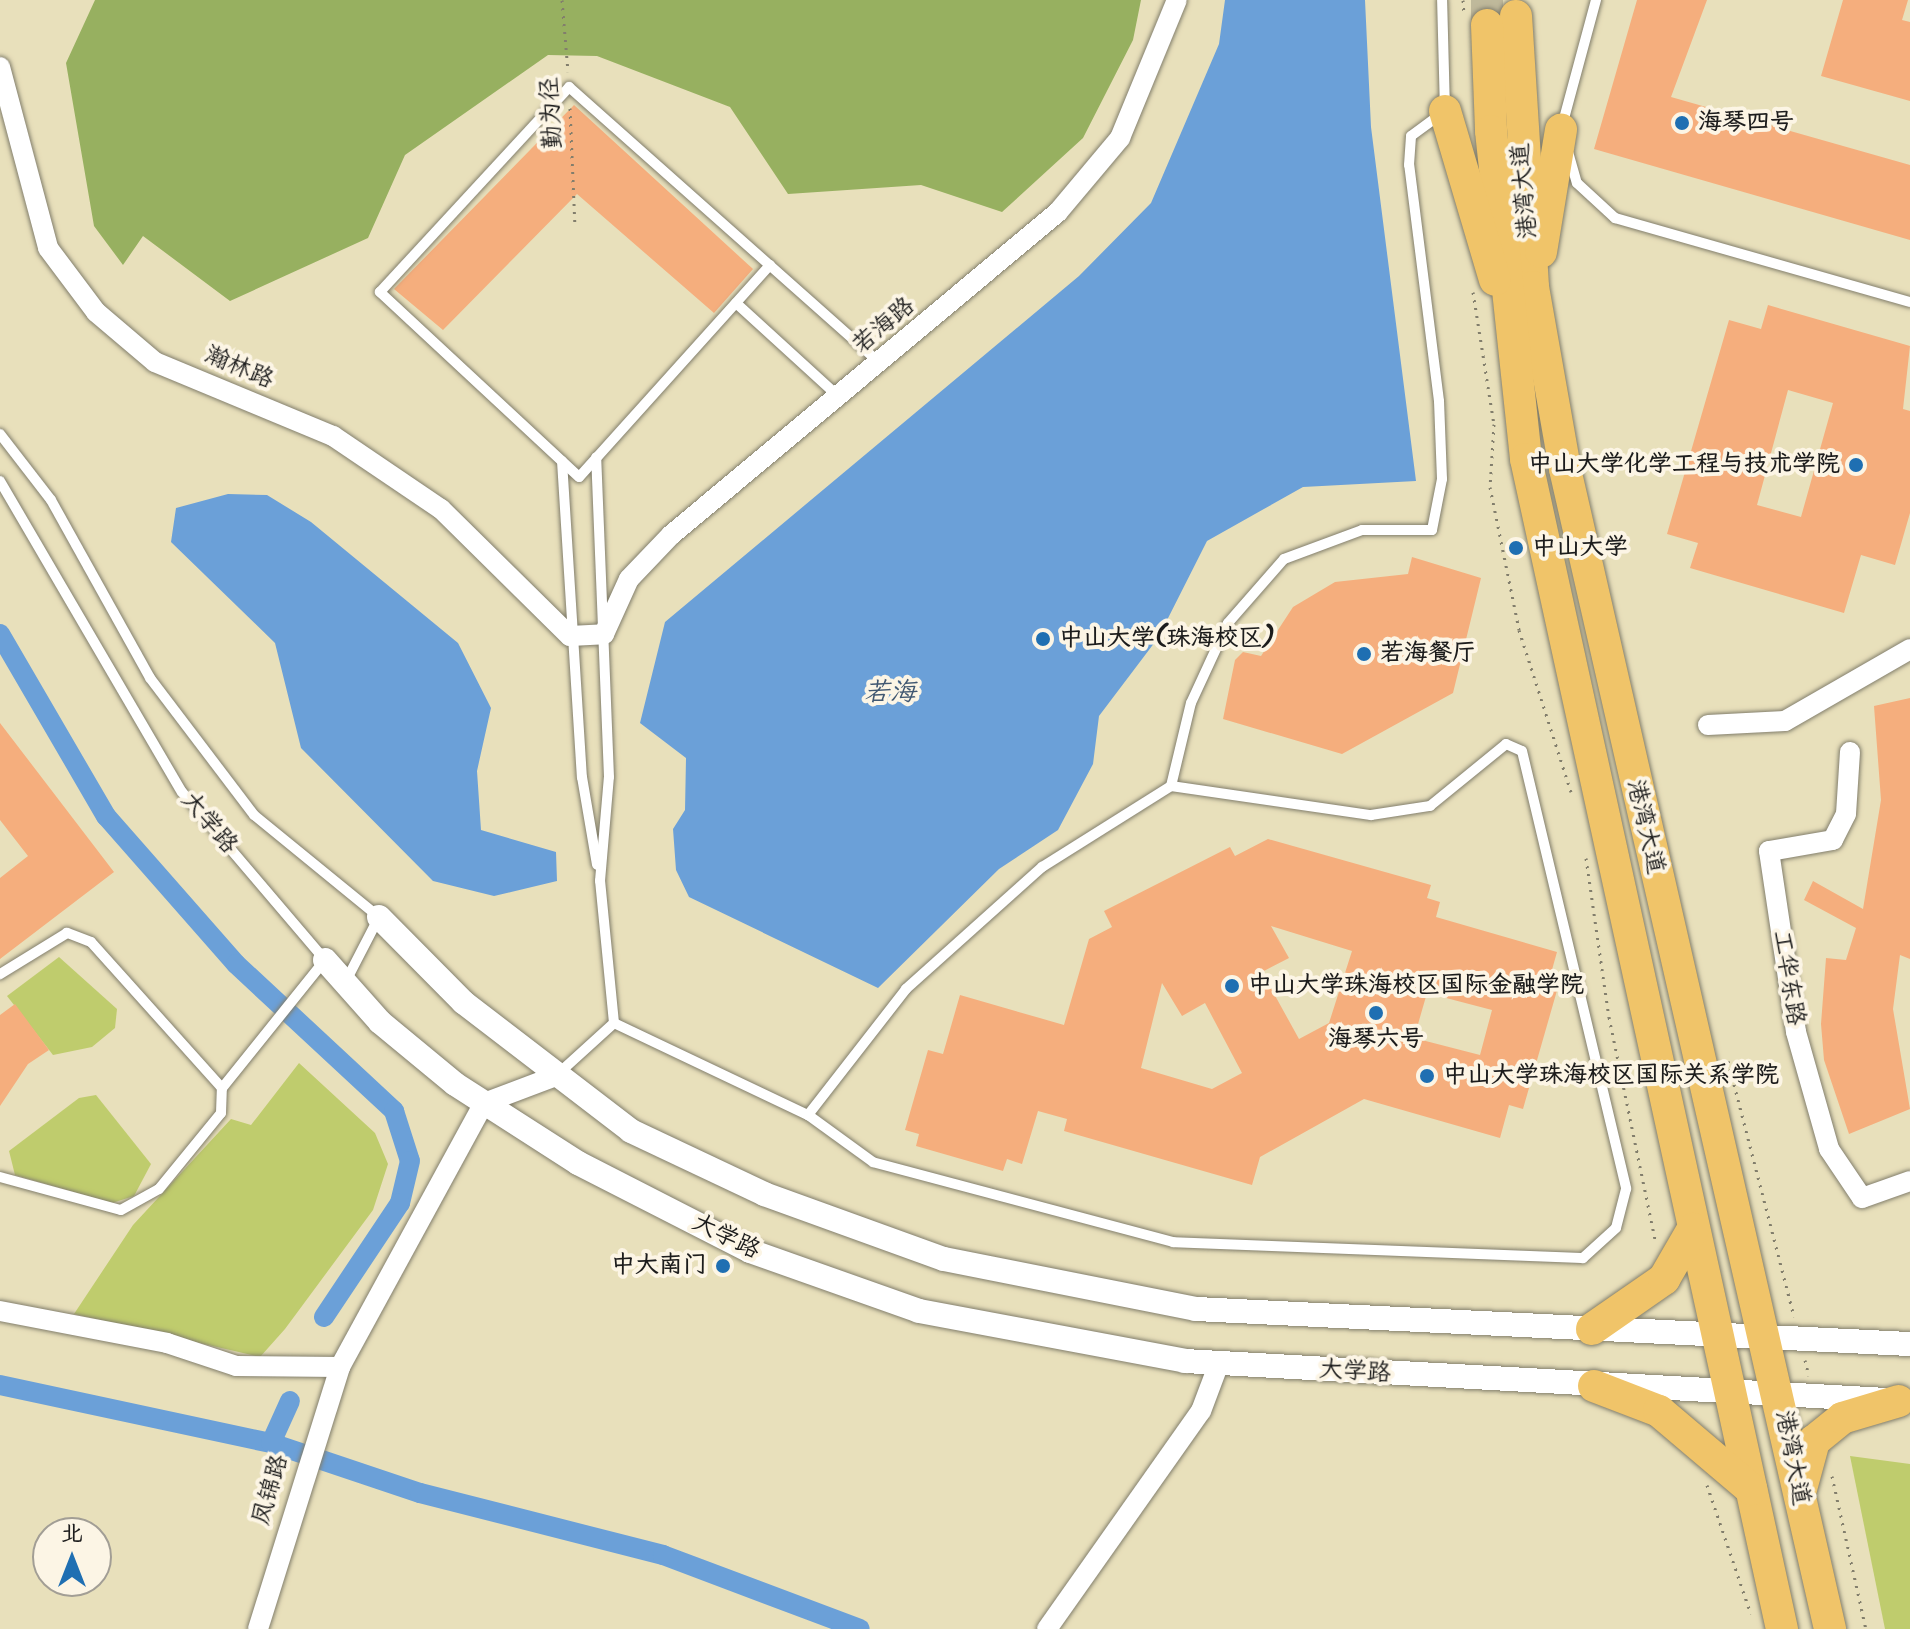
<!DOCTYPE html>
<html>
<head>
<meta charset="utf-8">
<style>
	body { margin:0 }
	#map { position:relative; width:1910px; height:1629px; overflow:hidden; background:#e8e0bb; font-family:Kalam,"LXGW WenKai TC",sans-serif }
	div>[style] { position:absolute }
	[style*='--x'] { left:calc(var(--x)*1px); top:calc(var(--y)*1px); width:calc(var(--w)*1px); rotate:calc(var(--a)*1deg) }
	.green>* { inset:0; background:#bfcc6d }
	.forest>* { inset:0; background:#97b060 }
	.water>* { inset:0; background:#6ba0d8 }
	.canal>* { height:20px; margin:-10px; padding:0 10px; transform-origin:10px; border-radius:10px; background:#6ba0d8 }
	.building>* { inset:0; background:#f5ae7d }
	.trunk-tunnel>* { height:32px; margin-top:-16px; transform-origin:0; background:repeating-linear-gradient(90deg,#bfb99b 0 32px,transparent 0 48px) }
	.path>* { height:3px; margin-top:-1.5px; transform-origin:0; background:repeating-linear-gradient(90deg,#827e6c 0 2px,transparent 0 8px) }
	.roads { filter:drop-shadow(0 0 2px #827e6c) drop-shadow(0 0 2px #827e6c) }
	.service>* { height:10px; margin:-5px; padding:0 5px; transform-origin:5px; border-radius:5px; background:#fff }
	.minor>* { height:20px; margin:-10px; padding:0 10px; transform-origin:10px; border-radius:10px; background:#fff }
	.tertiary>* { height:24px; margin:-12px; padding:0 12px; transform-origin:12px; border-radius:12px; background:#fff }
	.trunk>* { height:32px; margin:-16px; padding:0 16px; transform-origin:16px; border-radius:16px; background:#f0c469 }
	.dots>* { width:22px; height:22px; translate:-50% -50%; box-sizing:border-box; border:4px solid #fcf5e5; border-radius:50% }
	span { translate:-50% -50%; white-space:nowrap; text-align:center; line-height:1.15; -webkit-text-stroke:8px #fcf5e5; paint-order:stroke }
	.street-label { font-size:24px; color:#1c1c1c }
	.poi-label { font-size:24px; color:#1c1c1c; font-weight:700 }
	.left { translate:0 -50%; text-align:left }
	.right { translate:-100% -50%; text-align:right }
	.water-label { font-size:26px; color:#405771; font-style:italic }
	.north { position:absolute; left:32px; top:1517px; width:80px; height:80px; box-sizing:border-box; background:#fcf5e5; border:2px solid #a29e95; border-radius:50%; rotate:0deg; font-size:22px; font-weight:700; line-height:32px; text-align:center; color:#1c1c1c }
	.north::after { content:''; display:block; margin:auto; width:28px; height:36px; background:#1f6fb2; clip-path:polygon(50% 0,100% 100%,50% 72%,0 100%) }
</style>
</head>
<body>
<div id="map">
	<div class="green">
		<i style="clip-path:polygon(59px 957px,117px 1009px,115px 1028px,92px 1047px,53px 1055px,7px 996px)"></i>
		<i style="clip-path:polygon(299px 1063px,375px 1133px,388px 1164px,373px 1210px,285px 1329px,260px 1357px,74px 1314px,133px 1225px,231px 1119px,251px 1125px)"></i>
		<i style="clip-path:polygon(96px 1095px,151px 1164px,134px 1196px,112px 1203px,15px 1175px,9px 1151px,79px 1098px)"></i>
		<i style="clip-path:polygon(1850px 1456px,1910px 1464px,1910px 1629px,1885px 1629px)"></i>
	</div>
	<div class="forest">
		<i style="clip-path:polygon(95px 0,1141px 0,1133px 40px,1083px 138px,1002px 212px,921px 185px,788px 194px,730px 107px,597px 56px,548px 55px,405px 155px,368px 238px,230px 301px,143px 236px,123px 265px,94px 226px,66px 63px)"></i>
	</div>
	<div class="water">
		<i style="clip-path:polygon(1225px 0,1365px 0,1371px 127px,1416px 481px,1303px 487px,1207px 541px,1158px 638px,1099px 716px,1093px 764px,1058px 830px,999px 869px,878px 988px,689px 897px,676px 870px,673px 829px,685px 810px,686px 758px,640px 723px,665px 622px,1079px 276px,1151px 203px,1219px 44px)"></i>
		<i style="clip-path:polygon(228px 494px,267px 495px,311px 522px,458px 643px,491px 708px,477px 771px,481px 830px,556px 852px,557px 881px,494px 896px,433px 881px,301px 748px,275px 643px,171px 542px,176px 508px)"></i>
	</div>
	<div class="canal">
		<i style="--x:0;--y:634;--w:211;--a:59.8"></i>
		<i style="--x:106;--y:816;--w:197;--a:48.7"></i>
		<i style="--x:236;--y:964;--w:216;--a:42.9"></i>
		<i style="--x:394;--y:1111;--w:52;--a:72.3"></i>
		<i style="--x:410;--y:1161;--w:43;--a:103.4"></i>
		<i style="--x:400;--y:1203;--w:137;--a:123.7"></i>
		<i style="--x:0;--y:1385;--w:277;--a:12.1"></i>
		<i style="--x:271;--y:1443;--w:157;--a:18.6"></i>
		<i style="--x:420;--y:1493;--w:251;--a:14.3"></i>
		<i style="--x:663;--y:1555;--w:210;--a:20.6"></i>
		<i style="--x:271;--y:1443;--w:46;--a:-65.7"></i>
	</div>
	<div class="building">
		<i style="clip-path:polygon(1637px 0,1707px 0,1671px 97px,1910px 165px,1910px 240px,1594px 149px)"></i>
		<i style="clip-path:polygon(1843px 0,1908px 0,1902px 20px,1910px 22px,1910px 101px,1821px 76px)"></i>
		<i style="clip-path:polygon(574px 105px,753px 269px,714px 313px,577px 194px,443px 330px,394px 289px)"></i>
		<i style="clip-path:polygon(evenodd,1768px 305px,1910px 346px,1903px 409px,1910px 411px,1910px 513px,1895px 565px,1861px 555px,1844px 613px,1690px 568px,1698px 543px,1667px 534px,1729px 320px,1761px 329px,1768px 305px,1788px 390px,1833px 403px,1801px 517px,1757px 505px,1788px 390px)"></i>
		<i style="clip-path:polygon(1412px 557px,1481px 578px,1453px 693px,1342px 754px,1223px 719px,1235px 660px,1243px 652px,1261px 656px,1293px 607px,1335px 582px,1408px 574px)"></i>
		<i style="clip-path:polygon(1910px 698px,1910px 959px,1900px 955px,1893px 1009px,1910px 1109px,1849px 1134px,1824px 1060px,1821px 1024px,1826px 958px,1846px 960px,1856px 928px,1804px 900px,1813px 881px,1863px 909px,1881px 800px,1874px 706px)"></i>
		<i style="clip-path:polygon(0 723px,114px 872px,0 959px,0 878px,28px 856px,0 820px)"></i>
		<i style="clip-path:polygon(evenodd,1268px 839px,1431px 885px,1427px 898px,1440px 902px,1436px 917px,1557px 952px,1548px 984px,1558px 987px,1523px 1109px,1509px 1105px,1500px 1138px,1364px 1099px,1260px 1157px,1252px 1185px,1064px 1131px,1067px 1119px,1038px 1111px,1022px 1164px,1007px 1159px,1003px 1171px,916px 1146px,919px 1134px,905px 1130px,928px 1050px,943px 1054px,960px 995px,1064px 1025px,1089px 939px,1112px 927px,1104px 911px,1230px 847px,1235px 856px,1268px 839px,1271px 926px,1352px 951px,1329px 1023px,1299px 1039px,1262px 972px,1289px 958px,1271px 926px,1268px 839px,1162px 983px,1182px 1016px,1205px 1003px,1242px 1073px,1212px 1089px,1141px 1068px,1162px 983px,1268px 839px,1427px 993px,1492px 1010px,1480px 1055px,1414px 1038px,1427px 993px)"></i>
		<i style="clip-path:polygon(15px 1004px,49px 1050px,28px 1064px,0 1106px,0 1015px)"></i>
	</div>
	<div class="trunk-tunnel">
		<i style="--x:1487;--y:0;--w:25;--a:90"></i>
	</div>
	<div class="path">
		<i style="--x:562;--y:0;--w:72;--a:85.2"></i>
		<i style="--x:1463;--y:0;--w:15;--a:86"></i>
		<i style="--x:570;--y:108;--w:117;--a:87.6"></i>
		<i style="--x:1473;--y:292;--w:134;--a:81"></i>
		<i style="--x:1494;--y:424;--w:63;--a:93.6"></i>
		<i style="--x:1490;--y:487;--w:146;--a:78.5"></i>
		<i style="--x:1519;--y:630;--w:170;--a:72.2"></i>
		<i style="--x:1586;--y:858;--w:161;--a:81.8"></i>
		<i style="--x:1609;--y:1017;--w:231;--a:78.3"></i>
		<i style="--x:1728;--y:1061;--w:264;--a:75.5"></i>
		<i style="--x:1805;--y:1360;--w:16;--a:76"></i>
		<i style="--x:1832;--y:1476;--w:157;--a:77.5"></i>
		<i style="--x:1707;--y:1485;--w:136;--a:71.2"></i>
	</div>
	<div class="roads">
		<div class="service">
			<i style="--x:1562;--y:126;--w:131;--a:-74.9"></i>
			<i style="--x:1568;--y:152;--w:32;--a:74"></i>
			<i style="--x:1577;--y:183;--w:52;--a:42.6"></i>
			<i style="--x:1615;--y:218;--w:307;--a:15.9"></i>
			<i style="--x:770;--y:265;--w:285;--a:132"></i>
			<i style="--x:579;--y:477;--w:272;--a:-137.1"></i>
			<i style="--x:380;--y:292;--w:279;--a:-47.3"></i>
			<i style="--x:569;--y:87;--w:414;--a:41.6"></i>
			<i style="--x:736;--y:303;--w:138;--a:42.4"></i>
			<i style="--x:0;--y:434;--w:83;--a:52.3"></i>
			<i style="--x:51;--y:500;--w:204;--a:60.9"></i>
			<i style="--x:150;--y:678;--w:172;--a:52.8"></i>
			<i style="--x:254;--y:815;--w:161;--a:39.2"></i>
			<i style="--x:379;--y:917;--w:74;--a:117.3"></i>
			<i style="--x:562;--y:461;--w:317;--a:86.4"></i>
			<i style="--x:582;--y:777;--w:89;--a:80.3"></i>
			<i style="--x:0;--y:481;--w:360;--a:59.7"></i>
			<i style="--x:182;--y:792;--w:221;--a:49.6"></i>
			<i style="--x:325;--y:960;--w:164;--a:128.8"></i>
			<i style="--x:222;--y:1088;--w:196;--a:-131.9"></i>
			<i style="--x:91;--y:942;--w:26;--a:-159"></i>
			<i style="--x:67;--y:933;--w:79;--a:148.5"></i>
			<i style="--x:1171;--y:786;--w:85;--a:-76.5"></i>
			<i style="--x:1191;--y:703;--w:88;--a:-65.2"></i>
			<i style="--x:1228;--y:623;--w:85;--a:-48.8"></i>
			<i style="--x:1284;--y:559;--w:83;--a:-20.4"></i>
			<i style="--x:1362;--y:530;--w:70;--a:0"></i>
			<i style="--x:1432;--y:530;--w:52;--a:-78.9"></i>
			<i style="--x:1442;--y:479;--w:78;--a:-92.2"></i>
			<i style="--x:1439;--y:401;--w:238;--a:-97.2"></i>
			<i style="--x:1409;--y:165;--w:29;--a:-86"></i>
			<i style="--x:1411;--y:136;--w:42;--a:-36.3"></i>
			<i style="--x:1445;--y:111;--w:111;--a:-91.5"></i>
			<i style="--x:614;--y:1023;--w:215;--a:25.4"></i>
			<i style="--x:808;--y:1115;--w:160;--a:-52.1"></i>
			<i style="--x:906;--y:989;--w:183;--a:-41.9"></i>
			<i style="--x:1042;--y:867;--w:152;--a:-32.1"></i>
			<i style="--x:1171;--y:786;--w:202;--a:8.3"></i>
			<i style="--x:1371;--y:815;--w:60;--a:-8.7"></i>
			<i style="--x:1430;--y:806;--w:98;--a:-39.2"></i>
			<i style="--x:1506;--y:744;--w:17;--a:24"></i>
			<i style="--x:1522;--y:751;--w:450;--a:76.6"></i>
			<i style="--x:1626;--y:1189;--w:40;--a:104.4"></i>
			<i style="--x:1616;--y:1228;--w:45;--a:137.7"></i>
			<i style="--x:1583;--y:1258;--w:410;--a:-177.8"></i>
			<i style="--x:1173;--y:1242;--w:310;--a:-165.1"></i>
			<i style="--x:873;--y:1162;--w:80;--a:-144.1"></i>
			<i style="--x:559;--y:1073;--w:74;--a:-42.3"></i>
			<i style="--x:614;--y:1023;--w:143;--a:-95.6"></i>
			<i style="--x:600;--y:881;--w:104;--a:-85.1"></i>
			<i style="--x:609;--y:777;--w:320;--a:-92.3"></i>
			<i style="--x:0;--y:1177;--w:125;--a:15.3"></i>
			<i style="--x:121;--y:1210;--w:43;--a:-28.9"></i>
			<i style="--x:159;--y:1189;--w:98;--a:-50.8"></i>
			<i style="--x:221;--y:1113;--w:25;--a:-88"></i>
		</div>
		<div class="minor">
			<i style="--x:0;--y:67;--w:187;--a:75.1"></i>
			<i style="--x:48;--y:248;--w:80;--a:53.1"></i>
			<i style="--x:96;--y:312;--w:77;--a:40.3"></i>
			<i style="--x:155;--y:362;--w:193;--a:22.6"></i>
			<i style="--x:333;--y:436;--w:130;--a:34.1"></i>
			<i style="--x:441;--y:509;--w:181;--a:44.6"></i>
			<i style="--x:570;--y:636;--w:34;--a:-3"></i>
			<i style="--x:604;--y:634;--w:60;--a:-65.6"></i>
			<i style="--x:629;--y:579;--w:61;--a:-46.3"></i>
			<i style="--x:671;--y:535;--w:504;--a:-39.85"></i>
			<i style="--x:1058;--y:212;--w:97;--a:-50"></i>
			<i style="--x:1120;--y:138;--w:149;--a:-67.6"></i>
			<i style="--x:1708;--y:725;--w:77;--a:-3"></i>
			<i style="--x:1785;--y:721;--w:144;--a:-29.9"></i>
			<i style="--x:1850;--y:752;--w:62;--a:93.7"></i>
			<i style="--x:1846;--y:814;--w:29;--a:117"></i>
			<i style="--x:1833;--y:840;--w:65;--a:170.2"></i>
			<i style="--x:1769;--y:851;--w:183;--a:81.5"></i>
			<i style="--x:1796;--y:1032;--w:122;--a:74.2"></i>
			<i style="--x:1829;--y:1149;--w:59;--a:56"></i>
			<i style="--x:1862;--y:1198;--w:51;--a:-19.5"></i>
			<i style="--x:0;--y:1311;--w:170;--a:10.8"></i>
			<i style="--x:167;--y:1343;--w:73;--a:18.4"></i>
			<i style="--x:236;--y:1366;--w:104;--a:0.6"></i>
			<i style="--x:340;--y:1367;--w:301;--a:-61.4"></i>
			<i style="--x:484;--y:1103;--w:77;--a:-20.6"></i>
			<i style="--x:258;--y:1629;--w:275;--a:-72.6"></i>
			<i style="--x:1047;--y:1629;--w:267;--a:-54.8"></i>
			<i style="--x:1201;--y:1411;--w:51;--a:-69.4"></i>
		</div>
		<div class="tertiary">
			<i style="--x:379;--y:917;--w:120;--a:45.3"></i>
			<i style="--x:463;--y:1002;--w:212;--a:37.5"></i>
			<i style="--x:631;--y:1131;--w:147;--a:25.3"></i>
			<i style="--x:764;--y:1194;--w:191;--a:19.9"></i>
			<i style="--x:944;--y:1259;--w:257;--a:11.2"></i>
			<i style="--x:1196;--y:1309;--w:715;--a:2.81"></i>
			<i style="--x:325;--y:960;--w:83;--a:48.4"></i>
			<i style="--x:380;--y:1022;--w:97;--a:39.6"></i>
			<i style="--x:455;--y:1084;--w:146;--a:32.7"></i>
			<i style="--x:578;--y:1163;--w:193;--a:27.1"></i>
			<i style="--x:750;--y:1251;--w:179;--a:19.5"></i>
			<i style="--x:919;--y:1311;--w:271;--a:10.6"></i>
			<i style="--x:1185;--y:1361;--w:704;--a:3.18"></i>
		</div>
		<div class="trunk">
			<i style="--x:1516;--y:16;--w:272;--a:86.4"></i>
			<i style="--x:1533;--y:287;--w:185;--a:80"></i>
			<i style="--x:1565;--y:469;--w:1190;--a:77.13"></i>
			<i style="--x:1487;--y:25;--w:106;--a:87.8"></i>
			<i style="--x:1491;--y:131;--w:330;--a:83.9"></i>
			<i style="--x:1526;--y:459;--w:1198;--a:77.66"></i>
			<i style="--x:1445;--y:111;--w:176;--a:73.5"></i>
			<i style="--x:1541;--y:252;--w:124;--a:-80.7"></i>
			<i style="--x:1592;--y:1329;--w:88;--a:-34.8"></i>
			<i style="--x:1664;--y:1279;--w:58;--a:-59.9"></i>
			<i style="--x:1594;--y:1386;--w:70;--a:21"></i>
			<i style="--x:1659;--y:1411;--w:121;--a:40.3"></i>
			<i style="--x:1801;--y:1489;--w:50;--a:-74.8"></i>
			<i style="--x:1814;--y:1441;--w:36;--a:-39"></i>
			<i style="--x:1842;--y:1418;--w:59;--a:-16.6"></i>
		</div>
	</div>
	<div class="dots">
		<i style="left:1682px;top:123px;background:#1f6fb2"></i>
		<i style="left:1856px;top:465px;background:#1f6fb2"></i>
		<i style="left:1516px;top:548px;background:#1f6fb2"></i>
		<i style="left:1043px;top:639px;background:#1f6fb2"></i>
		<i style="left:1364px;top:654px;background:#1f6fb2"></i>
		<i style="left:1232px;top:986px;background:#1f6fb2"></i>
		<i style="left:1376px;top:1013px;background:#1f6fb2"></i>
		<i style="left:1427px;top:1076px;background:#1f6fb2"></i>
		<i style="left:723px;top:1266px;background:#1f6fb2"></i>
	</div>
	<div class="street-label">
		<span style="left:552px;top:113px;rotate:-93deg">勤为径</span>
		<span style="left:1525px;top:191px;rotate:-95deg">港湾大道</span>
		<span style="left:884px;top:326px;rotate:-40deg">若海路</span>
		<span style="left:239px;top:368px;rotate:23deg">瀚林路</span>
		<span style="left:209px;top:823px;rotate:50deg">大学路</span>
		<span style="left:1645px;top:827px;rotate:77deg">港湾大道</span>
		<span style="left:1788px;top:978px;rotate:81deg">工华东路</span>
		<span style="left:726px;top:1237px;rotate:26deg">大学路</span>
		<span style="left:1355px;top:1372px;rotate:4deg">大学路</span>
		<span style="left:1792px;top:1458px;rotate:79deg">港湾大道</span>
		<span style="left:271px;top:1490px;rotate:-74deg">凤锦路</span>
	</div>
	<div class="poi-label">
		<span class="left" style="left:1698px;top:123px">海琴四号</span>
		<span class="right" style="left:1840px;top:465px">中山大学化学工程与技术学院</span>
		<span class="left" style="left:1532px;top:548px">中山大学</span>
		<span class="left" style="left:1059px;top:639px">中山大学(珠海校区)</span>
		<span class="left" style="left:1380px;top:654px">若海餐厅</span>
		<span class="left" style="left:1248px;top:986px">中山大学珠海校区国际金融学院</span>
		<span style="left:1376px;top:1040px">海琴六号</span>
		<span class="left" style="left:1443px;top:1076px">中山大学珠海校区国际关系学院</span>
		<span class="right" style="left:707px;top:1266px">中大南门</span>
	</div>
	<div class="water-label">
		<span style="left:890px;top:694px">若海</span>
	</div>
	<div class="north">北</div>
</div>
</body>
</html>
